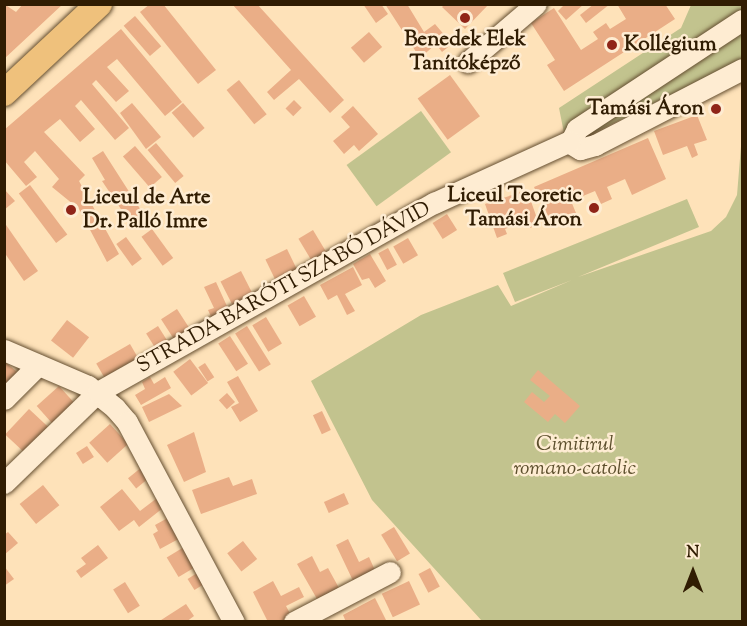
<!DOCTYPE html>
<html>
<head>
<meta charset="utf-8">
<style>
	body { margin:0 }
	#map { position:relative; width:747px; height:626px; overflow:hidden; background:#fee2b9; font-family:"Sorts Mill Goudy",serif }
	div>[style] { position:absolute }
	[style*='--x'] { left:calc(var(--x)*1px); top:calc(var(--y)*1px); width:calc(var(--w)*1px); rotate:calc(var(--a)*1deg) }
	.green>* { inset:0; background:#c2c38e; transform-origin:0 0 }
	.building>* { inset:0; background:#eaae87; transform-origin:0 0 }
	.roads { filter:drop-shadow(0 0 2px #644e30) drop-shadow(0 0 2px #644e30) }
	.minor>* { height:21px; margin:-10.5px; padding:0 10.5px; transform-origin:10.5px; border-radius:10.5px; background:#feecd2 }
	.major>* { height:26px; margin:-13px; padding:0 13px; transform-origin:13px; border-radius:13px; background:#efc17c }
	.dots>* { width:16px; height:16px; translate:-50% -50%; box-sizing:border-box; border:3px solid #feecd2; border-radius:50% }
	span { translate:-50% -50%; white-space:nowrap; text-align:center; line-height:1.15; -webkit-text-stroke:5px #feecd2; paint-order:stroke }
	.poi-label { font-size:21px; color:#301c02; font-weight:700 }
	.left { translate:0 -50%; text-align:left }
	.right { translate:-100% -50%; text-align:right }
	.street-label { font-size:21px; color:#301c02 }
	.park-label { font-size:21px; color:#5c4e2c; font-style:italic }
	.frame { position:absolute; inset:0; border:6px solid #301c02; pointer-events:none }
	.north { position:absolute; left:663px; top:542px; width:60px; height:60px; -webkit-text-stroke:4px #feecd2; paint-order:stroke; rotate:0deg; font-size:16px; font-weight:700; line-height:24px; text-align:center; color:#301c02 }
	.north::after { content:''; display:block; margin:auto; width:21px; height:27px; background:#301c02; clip-path:polygon(50% 0,100% 100%,50% 72%,0 100%) }
</style>
</head>
<body>
<div id="map">
	<div class="green">
		<i style="clip-path:polygon(691px 5px,742px 5px,742px 10px,564px 133px,559px 108px,681px 28px)"></i>
		<i style="clip-path:polygon(742px 26px,742px 59px,590px 135px,588px 131px)"></i>
		<i style="left:421px;top:111px;width:51px;height:92px;rotate:54deg"></i>
		<i style="clip-path:polygon(742px 134px,742px 621px,482px 621px,372px 500px,311px 381px,421px 315px,498px 285px,511px 306px,572px 280px,515px 302px,503px 273px,687px 199px,699px 227px,578px 277px,711px 231px,726px 217px,737px 195px)"></i>
	</div>
	<div class="building">
		<i style="clip-path:polygon(4px 4px,16px 12px,23px 4px,63px 4px,4px 59px)"></i>
		<i style="clip-path:polygon(150px 4px,163px 4px,216px 70px,198px 84px,140px 12px)"></i>
		<i style="clip-path:polygon(232px 4px,257px 4px,344px 100px,330px 113px,299px 79px,274px 100px,267px 92px,291px 70px)"></i>
		<i style="clip-path:polygon(363px 4px,381px 4px,388px 14px,376px 23px)"></i>
		<i style="clip-path:polygon(385px 4px,407px 4px,424px 32px,435px 24px,452px 44px,442px 52px,436px 44px,420px 58px)"></i>
		<i style="clip-path:polygon(445px 4px,489px 4px,465px 29px,442px 7px)"></i>
		<i style="clip-path:polygon(565px 4px,584px 4px,566px 20px,558px 11px)"></i>
		<i style="clip-path:polygon(594px 4px,610px 4px,586px 23px,580px 15px)"></i>
		<i style="clip-path:polygon(617px 4px,665px 4px,675px 19px,564px 91px,547px 65px,555px 60px,531px 23px,554px 8px,581px 50px,598px 39px,593px 32px,606px 23px,610px 29px,626px 19px)"></i>
		<i style="left:135px;top:16px;width:40px;height:15px;rotate:49deg"></i>
		<i style="clip-path:polygon(121px 29px,182px 102px,165px 116px,117px 59px,107px 67px,129px 91px,116px 102px,96px 80px,92px 84px,129px 128px,115px 140px,81px 100px,75px 106px,95px 129px,80px 142px,60px 119px,44px 132px,85px 175px,79px 181px,119px 254px,107px 262px,79px 209px,52px 187px,59px 179px,35px 151px,24px 162px,37px 177px,26px 186px,4px 160px,4px 130px)"></i>
		<i style="left:369px;top:32px;width:20px;height:24px;rotate:49deg"></i>
		<i style="left:450px;top:75px;width:51px;height:40px;rotate:54deg"></i>
		<i style="left:239px;top:80px;width:44px;height:16px;rotate:51deg"></i>
		<i style="left:294px;top:100px;width:11px;height:12px;rotate:45deg"></i>
		<i style="clip-path:polygon(132px 103px,161px 137px,146px 149px,120px 113px)"></i>
		<i style="left:183px;top:103px;width:33px;height:15px;rotate:49deg"></i>
		<i style="clip-path:polygon(353px 106px,378px 134px,359px 151px,354px 145px,344px 154px,333px 141px,350px 127px,341px 117px)"></i>
		<i style="clip-path:polygon(697px 115px,707px 140px,694px 144px,698px 155px,692px 158px,687px 146px,663px 155px,654px 131px)"></i>
		<i style="clip-path:polygon(648px 138px,666px 179px,632px 195px,625px 179px,607px 187px,612px 199px,601px 204px,595px 191px,571px 201px,576px 213px,550px 224px,534px 187px)"></i>
		<i style="left:156px;top:143px;width:43px;height:11px;rotate:50deg"></i>
		<i style="left:135px;top:146px;width:41px;height:16px;rotate:49deg"></i>
		<i style="clip-path:polygon(103px 151px,144px 215px,131px 224px,102px 181px,105px 180px,92px 158px)"></i>
		<i style="left:30px;top:185px;width:62px;height:14px;rotate:53deg"></i>
		<i style="clip-path:polygon(4px 189px,15px 201px,4px 210px)"></i>
		<i style="clip-path:polygon(527px 190px,539px 224px,530px 228px,528px 220px,505px 229px,507px 234px,497px 238px,485px 204px)"></i>
		<i style="left:447px;top:214px;width:19px;height:17px;rotate:58deg"></i>
		<i style="clip-path:polygon(4px 222px,38px 271px,24px 281px,4px 252px)"></i>
		<i style="left:152px;top:229px;width:36px;height:13px;rotate:54deg"></i>
		<i style="left:313px;top:230px;width:26px;height:17px;rotate:59deg"></i>
		<i style="left:126px;top:237px;width:27px;height:12px;rotate:54deg"></i>
		<i style="left:408px;top:238px;width:20px;height:17px;rotate:60deg"></i>
		<i style="left:388px;top:248px;width:19px;height:11px;rotate:62deg"></i>
		<i style="left:287px;top:249px;width:28px;height:24px;rotate:64deg"></i>
		<i style="clip-path:polygon(370px 254px,386px 281px,375px 288px,369px 278px,362px 280px,353px 264px)"></i>
		<i style="clip-path:polygon(353px 267px,362px 285px,345px 294px,355px 311px,347px 315px,337px 295px,328px 300px,320px 285px)"></i>
		<i style="left:241px;top:271px;width:30px;height:23px;rotate:63deg"></i>
		<i style="clip-path:polygon(216px 282px,231px 315px,214px 323px,208px 310px,214px 308px,204px 287px)"></i>
		<i style="left:304px;top:296px;width:24px;height:19px;rotate:60deg"></i>
		<i style="left:177px;top:309px;width:27px;height:19px;rotate:57deg"></i>
		<i style="left:266px;top:317px;width:31px;height:16px;rotate:59deg"></i>
		<i style="left:67px;top:320px;width:28px;height:26px;rotate:38deg"></i>
		<i style="left:158px;top:326px;width:19px;height:14px;rotate:58deg"></i>
		<i style="left:247px;top:326px;width:45px;height:14px;rotate:58deg"></i>
		<i style="left:230px;top:336px;width:33px;height:14px;rotate:57deg"></i>
		<i style="left:130px;top:344px;width:16px;height:39px;rotate:60deg"></i>
		<i style="left:190px;top:359px;width:30px;height:21px;rotate:53deg"></i>
		<i style="clip-path:polygon(4px 361px,23px 377px,4px 390px)"></i>
		<i style="left:205px;top:363px;width:17px;height:8px;rotate:57deg"></i>
		<i style="clip-path:polygon(538px 370px,580px 406px,565px 423px,555px 414px,548px 422px,524px 402px,532px 392px,544px 402px,550px 396px,530px 380px)"></i>
		<i style="clip-path:polygon(238px 376px,258px 411px,240px 422px,231px 407px,239px 403px,227px 382px)"></i>
		<i style="clip-path:polygon(150px 377px,154px 384px,165px 377px,171px 388px,141px 405px,135px 395px,145px 389px,142px 382px)"></i>
		<i style="left:59px;top:386px;width:25px;height:30px;rotate:48deg"></i>
		<i style="left:227px;top:393px;width:12px;height:11px;rotate:48deg"></i>
		<i style="clip-path:polygon(169px 394px,182px 406px,149px 422px,142px 407px)"></i>
		<i style="left:29px;top:409px;width:26px;height:35px;rotate:43deg"></i>
		<i style="left:322px;top:411px;width:21px;height:10px;rotate:65deg"></i>
		<i style="left:110px;top:424px;width:27px;height:28px;rotate:48deg"></i>
		<i style="clip-path:polygon(194px 432px,206px 472px,184px 482px,167px 445px)"></i>
		<i style="left:87px;top:446px;width:13px;height:13px;rotate:58deg"></i>
		<i style="left:142px;top:467px;width:13px;height:18px;rotate:51deg"></i>
		<i style="clip-path:polygon(229px 477px,233px 486px,252px 479px,257px 494px,201px 514px,192px 490px)"></i>
		<i style="left:43px;top:485px;width:26px;height:30px;rotate:51deg"></i>
		<i style="clip-path:polygon(122px 489px,140px 511px,161px 495px,168px 504px,139px 527px,134px 520px,119px 531px,100px 507px)"></i>
		<i style="left:344px;top:493px;width:12px;height:22px;rotate:66deg"></i>
		<i style="clip-path:polygon(173px 515px,184px 536px,160px 549px,153px 534px,158px 531px,155px 525px)"></i>
		<i style="left:394px;top:527px;width:31px;height:15px;rotate:59deg"></i>
		<i style="clip-path:polygon(8px 532px,18px 543px,4px 555px,4px 535px)"></i>
		<i style="clip-path:polygon(348px 539px,359px 562px,369px 557px,377px 575px,355px 585px,336px 545px)"></i>
		<i style="left:243px;top:541px;width:23px;height:20px;rotate:52deg"></i>
		<i style="left:189px;top:544px;width:23px;height:26px;rotate:59deg"></i>
		<i style="clip-path:polygon(98px 545px,108px 558px,81px 578px,76px 571px,86px 564px,81px 558px)"></i>
		<i style="clip-path:polygon(312px 556px,320px 572px,328px 568px,339px 588px,317px 599px,297px 564px)"></i>
		<i style="clip-path:polygon(4px 566px,14px 579px,4px 586px)"></i>
		<i style="left:430px;top:568px;width:21px;height:13px;rotate:62deg"></i>
		<i style="left:202px;top:570px;width:13px;height:17px;rotate:58deg"></i>
		<i style="clip-path:polygon(273px 581px,281px 596px,299px 587px,304px 597px,286px 606px,293px 619px,287px 622px,268px 622px,253px 592px)"></i>
		<i style="left:409px;top:581px;width:26px;height:30px;rotate:65deg"></i>
		<i style="left:125px;top:582px;width:28px;height:14px;rotate:58deg"></i>
		<i style="clip-path:polygon(375px 598px,387px 622px,346px 622px,343px 615px)"></i>
		<i style="clip-path:polygon(186px 604px,194px 616px,186px 622px,158px 622px)"></i>
	</div>
	<div class="roads">
		<div class="minor">
			<i style="--x:742;--y:20;--w:198;--a:146.6"></i>
			<i style="--x:577;--y:129;--w:16;--a:117"></i>
			<i style="--x:570;--y:143;--w:12;--a:31"></i>
			<i style="--x:580;--y:149;--w:16;--a:-15"></i>
			<i style="--x:595;--y:145;--w:165;--a:-27.3"></i>
			<i style="--x:468;--y:62;--w:89;--a:-40.5"></i>
			<i style="--x:4;--y:350;--w:91;--a:23.2"></i>
			<i style="--x:88;--y:386;--w:35;--a:39"></i>
			<i style="--x:115;--y:408;--w:18;--a:49"></i>
			<i style="--x:127;--y:422;--w:227;--a:61.9"></i>
			<i style="--x:4;--y:399;--w:48;--a:-45"></i>
			<i style="--x:4;--y:483;--w:131;--a:-44.1"></i>
			<i style="--x:98;--y:392;--w:386;--a:-29.4"></i>
			<i style="--x:434;--y:203;--w:149;--a:-24.5"></i>
			<i style="--x:294;--y:622;--w:108;--a:-27.5"></i>
		</div>
		<div class="major">
			<i style="--x:4;--y:93;--w:130;--a:-43.1"></i>
		</div>
	</div>
	<div class="dots">
		<i style="left:465px;top:18px;background:#8f2418"></i>
		<i style="left:612px;top:45px;background:#8f2418"></i>
		<i style="left:716px;top:109px;background:#8f2418"></i>
		<i style="left:594px;top:208px;background:#8f2418"></i>
		<i style="left:71px;top:210px;background:#8f2418"></i>
	</div>
	<div class="poi-label">
		<span style="left:465px;top:52px">Benedek Elek<br>Tanítóképző</span>
		<span class="left" style="left:624px;top:45px">Kollégium</span>
		<span class="right" style="left:704px;top:109px">Tamási Áron</span>
		<span class="right" style="left:582px;top:208px">Liceul Teoretic<br>Tamási Áron</span>
		<span class="left" style="left:83px;top:210px">Liceul de Arte<br>Dr. Palló Imre</span>
	</div>
	<div class="street-label">
		<span style="left:284px;top:288px;rotate:-29deg">STRADA BARÓTI SZABÓ DÁVID</span>
	</div>
	<div class="park-label">
		<span style="left:575px;top:457px">Cimitirul<br>romano-catolic</span>
	</div>
	<div class="frame"></div>
	<div class="north">N</div>
</div>
</body>
</html>
